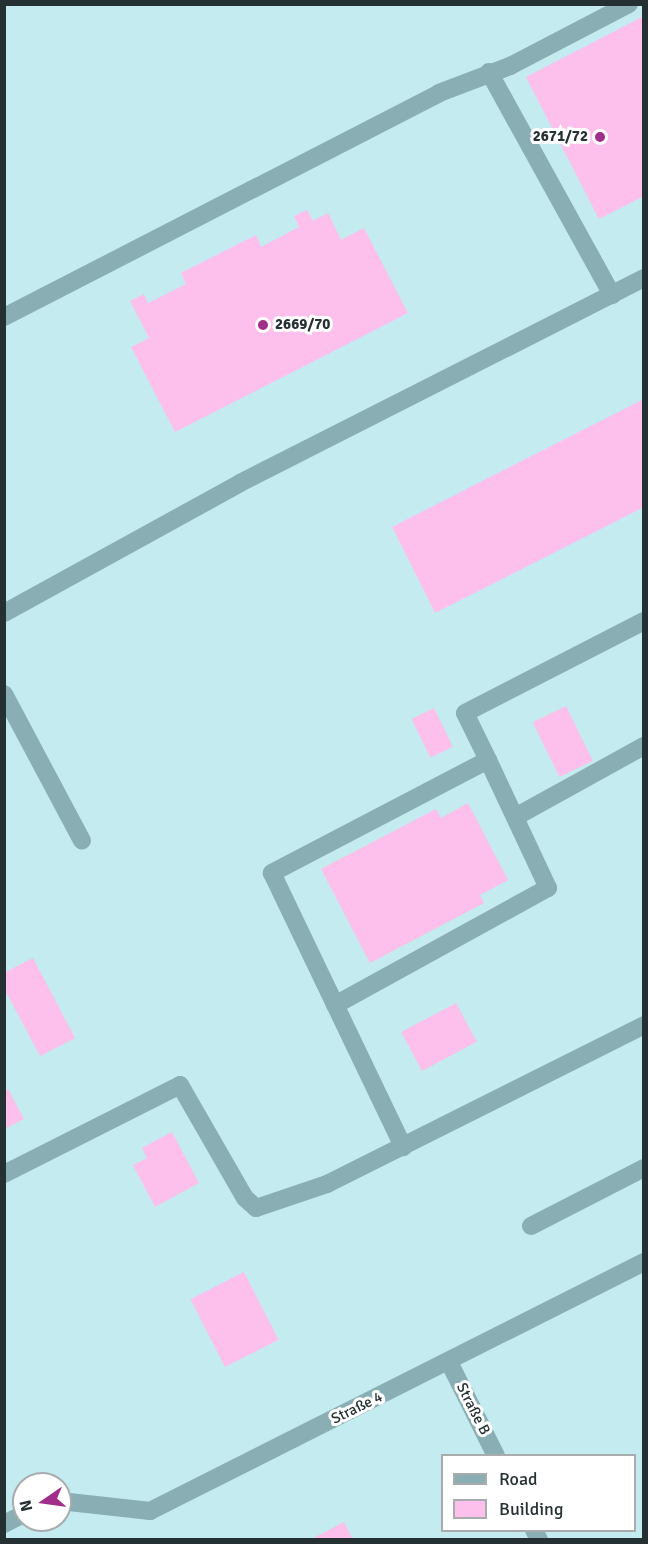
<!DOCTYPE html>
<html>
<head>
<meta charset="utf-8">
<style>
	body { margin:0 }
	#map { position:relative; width:648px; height:1544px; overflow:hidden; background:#d6f4f9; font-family:Signika,sans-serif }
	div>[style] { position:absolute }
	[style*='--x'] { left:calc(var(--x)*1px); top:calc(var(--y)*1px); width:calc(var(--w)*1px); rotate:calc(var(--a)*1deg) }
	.built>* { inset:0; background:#c3ebf0 }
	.building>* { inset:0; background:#fdbfeb; transform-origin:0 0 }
	.minor>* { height:18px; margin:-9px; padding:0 9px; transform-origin:9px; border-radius:9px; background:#89aeb4 }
	.dots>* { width:16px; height:16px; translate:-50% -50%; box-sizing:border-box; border:3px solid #fff; border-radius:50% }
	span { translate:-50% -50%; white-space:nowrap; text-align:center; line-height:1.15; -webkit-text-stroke:6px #fff; paint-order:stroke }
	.poi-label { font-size:15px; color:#253032; font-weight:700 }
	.right { translate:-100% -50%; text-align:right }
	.left { translate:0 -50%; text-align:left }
	.street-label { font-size:15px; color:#253032 }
	.frame { position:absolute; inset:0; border:6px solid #253032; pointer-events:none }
	.legend { position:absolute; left:441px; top:1454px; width:195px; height:78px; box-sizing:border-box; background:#fff; border:2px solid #a8acad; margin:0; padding:8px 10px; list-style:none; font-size:18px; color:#253032 }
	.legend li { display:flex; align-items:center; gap:12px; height:30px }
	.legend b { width:30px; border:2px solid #a8acad }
	.north { position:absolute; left:12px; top:1472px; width:60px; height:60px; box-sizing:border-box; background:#fff; border:2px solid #a8acad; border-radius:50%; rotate:257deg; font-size:16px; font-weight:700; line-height:24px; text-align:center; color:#253032 }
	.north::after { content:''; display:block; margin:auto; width:21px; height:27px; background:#a12e8a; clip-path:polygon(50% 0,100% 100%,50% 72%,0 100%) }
</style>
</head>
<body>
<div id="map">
	<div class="built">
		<i style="clip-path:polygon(evenodd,5px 5px,643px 5px,643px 1539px,5px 1540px,5px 5px,442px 1456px,634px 1456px,634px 1530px,442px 1530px,442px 1456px,5px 5px,24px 1484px,60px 1484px,60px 1520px,24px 1520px,24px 1484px)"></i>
	</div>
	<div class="building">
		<i style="clip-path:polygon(644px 16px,644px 196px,599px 219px,526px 77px)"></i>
		<i style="clip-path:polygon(307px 210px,313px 221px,328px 213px,341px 240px,364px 228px,408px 313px,175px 432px,131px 347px,149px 338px,130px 301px,144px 294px,148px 303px,186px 284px,181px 273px,256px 235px,261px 247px,299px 227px,294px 216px)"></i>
		<i style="clip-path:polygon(644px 399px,644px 507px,435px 613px,392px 527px)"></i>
		<i style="left:566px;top:706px;width:61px;height:37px;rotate:64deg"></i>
		<i style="left:434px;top:708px;width:43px;height:25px;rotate:64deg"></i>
		<i style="clip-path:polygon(468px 803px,508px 880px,480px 895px,484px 903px,370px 963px,321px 869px,436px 809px,441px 818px)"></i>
		<i style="clip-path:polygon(33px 958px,75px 1038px,40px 1056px,4px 988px,4px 973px)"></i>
		<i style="left:456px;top:1003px;width:44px;height:62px;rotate:62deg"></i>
		<i style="clip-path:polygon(8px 1089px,24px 1119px,4px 1129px,4px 1091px)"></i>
		<i style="clip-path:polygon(172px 1132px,199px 1183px,155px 1207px,133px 1165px,147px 1158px,142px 1148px)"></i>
		<i style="left:244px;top:1272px;width:76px;height:60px;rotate:63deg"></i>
		<i style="clip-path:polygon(344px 1522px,353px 1540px,310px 1540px)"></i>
	</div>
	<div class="minor">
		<i style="--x:489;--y:72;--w:255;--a:61.1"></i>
		<i style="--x:4;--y:317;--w:489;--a:-27.2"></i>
		<i style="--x:439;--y:93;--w:76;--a:-20.8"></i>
		<i style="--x:510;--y:66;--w:134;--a:-27.5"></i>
		<i style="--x:4;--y:613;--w:269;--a:-28.8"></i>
		<i style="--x:240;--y:483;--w:453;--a:-26.9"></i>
		<i style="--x:4;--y:694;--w:166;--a:62"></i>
		<i style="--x:488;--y:760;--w:52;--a:-116.1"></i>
		<i style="--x:465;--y:713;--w:201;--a:-27.2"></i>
		<i style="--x:517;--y:816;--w:145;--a:-28.9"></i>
		<i style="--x:335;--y:1005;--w:243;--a:-28.8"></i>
		<i style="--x:548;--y:888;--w:141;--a:-115.1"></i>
		<i style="--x:488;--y:760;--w:244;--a:152.4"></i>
		<i style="--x:272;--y:873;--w:304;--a:64.4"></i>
		<i style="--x:4;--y:1174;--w:197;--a:-26.8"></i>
		<i style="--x:180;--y:1085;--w:130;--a:60.1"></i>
		<i style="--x:245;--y:1198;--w:15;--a:42"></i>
		<i style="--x:256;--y:1208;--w:75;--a:-18.7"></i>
		<i style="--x:327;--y:1184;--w:355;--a:-26.6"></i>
		<i style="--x:531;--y:1226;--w:127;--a:-27.2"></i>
		<i style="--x:449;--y:1362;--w:105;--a:63.4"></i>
		<i style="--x:60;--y:1501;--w:91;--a:6.3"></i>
		<i style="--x:150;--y:1511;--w:553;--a:-26.75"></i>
		<i style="--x:4;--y:1524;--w:22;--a:-27"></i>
		<i style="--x:534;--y:1530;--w:11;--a:63"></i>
	</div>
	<div class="dots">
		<i style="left:600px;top:137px;background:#a12e8a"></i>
		<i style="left:263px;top:325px;background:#a12e8a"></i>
	</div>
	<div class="poi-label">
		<span class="right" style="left:588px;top:137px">2671/72</span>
		<span class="left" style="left:275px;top:325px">2669/70</span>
	</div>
	<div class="street-label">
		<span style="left:357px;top:1408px;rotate:-26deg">Straße 4</span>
		<span style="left:473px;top:1409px;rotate:63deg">Straße B</span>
	</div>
	<div class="frame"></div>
	<ul class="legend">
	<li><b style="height:8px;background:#89aeb4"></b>Road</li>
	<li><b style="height:16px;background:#fdbfeb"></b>Building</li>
	</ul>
	<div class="north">N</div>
</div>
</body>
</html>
